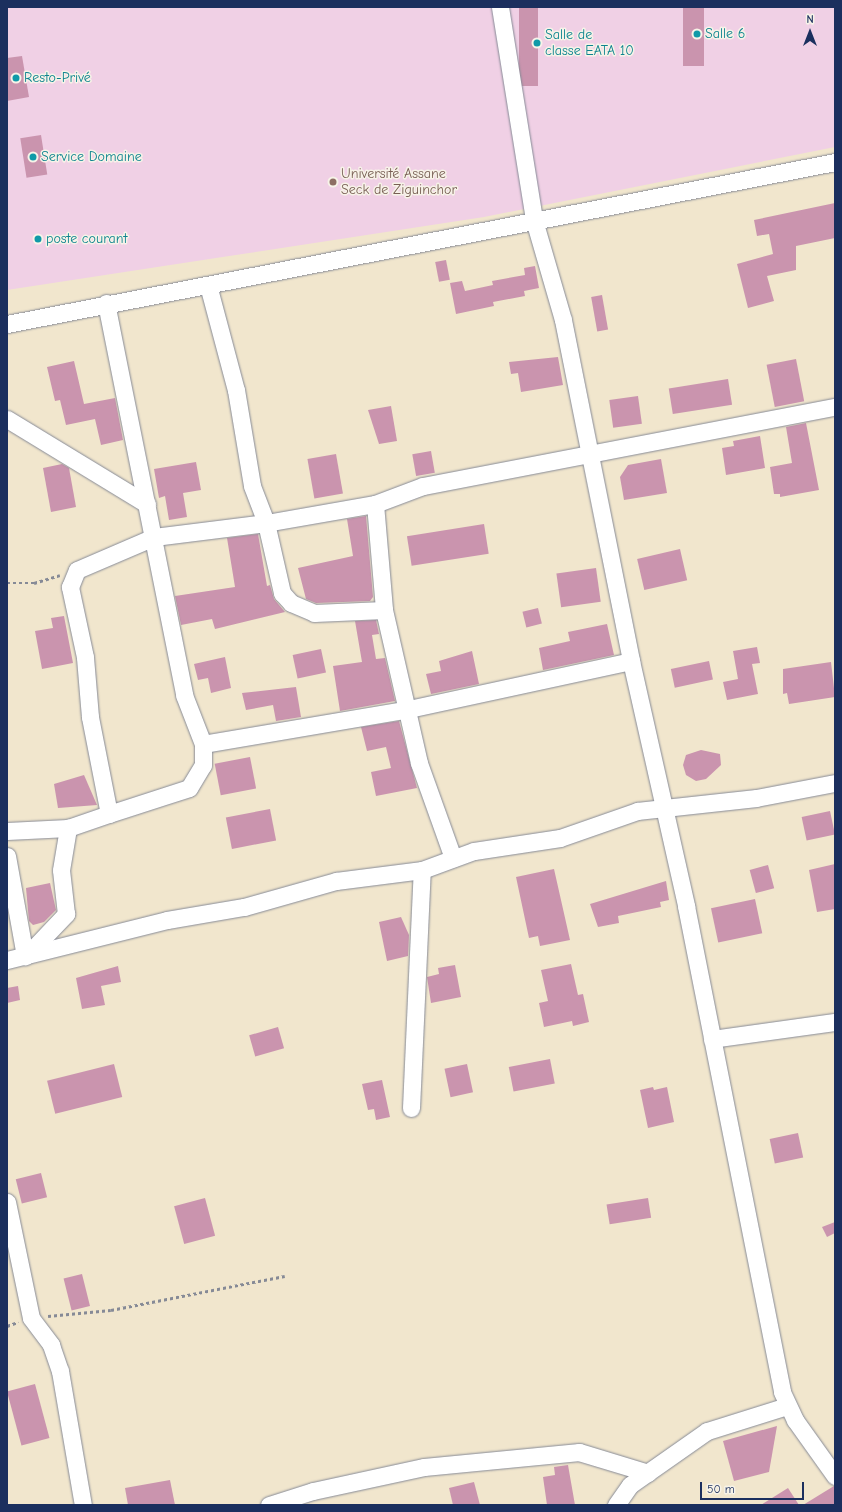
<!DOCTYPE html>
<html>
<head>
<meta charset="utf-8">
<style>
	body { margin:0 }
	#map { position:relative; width:842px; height:1512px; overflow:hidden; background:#f1e6cd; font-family:"Comic Neue",sans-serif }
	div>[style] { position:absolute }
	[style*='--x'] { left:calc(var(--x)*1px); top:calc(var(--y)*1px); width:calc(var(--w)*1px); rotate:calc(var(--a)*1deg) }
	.built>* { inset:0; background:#f0d0e5 }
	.building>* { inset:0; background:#ca94ae; transform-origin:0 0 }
	.path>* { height:2.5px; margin-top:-1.25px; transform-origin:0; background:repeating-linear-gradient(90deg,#868a96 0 3px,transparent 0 6px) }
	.roads { filter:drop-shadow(0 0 1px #868a96) drop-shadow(0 0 1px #868a96) }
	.minor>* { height:17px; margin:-8.5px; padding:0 8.5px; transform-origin:8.5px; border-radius:8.5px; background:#fff }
	.dots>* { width:11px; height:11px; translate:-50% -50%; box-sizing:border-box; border:2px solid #f7f3e8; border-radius:50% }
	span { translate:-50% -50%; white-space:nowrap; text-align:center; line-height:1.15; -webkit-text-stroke:3px #f7f3e8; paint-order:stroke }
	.culture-label { font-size:14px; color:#0d838f }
	.left { translate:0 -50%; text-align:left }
	.education-label { font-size:14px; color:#785e54 }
	.frame { position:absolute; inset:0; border:8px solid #1b2f5e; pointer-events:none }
	.north { position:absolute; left:790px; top:12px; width:40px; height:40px; -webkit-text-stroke:3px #f7f3e8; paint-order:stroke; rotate:0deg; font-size:11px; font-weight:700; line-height:16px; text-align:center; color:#1b2f5e }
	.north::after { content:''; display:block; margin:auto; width:14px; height:18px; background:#1b2f5e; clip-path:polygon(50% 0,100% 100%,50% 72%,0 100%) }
	.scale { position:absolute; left:700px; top:1482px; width:104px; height:18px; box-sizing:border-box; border:2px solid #1b2f5e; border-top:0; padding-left:5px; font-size:12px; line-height:14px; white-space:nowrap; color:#1b2f5e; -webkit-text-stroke:3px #f7f3e8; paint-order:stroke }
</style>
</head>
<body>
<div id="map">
	<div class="built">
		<i style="clip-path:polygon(7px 7px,835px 7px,835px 147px,484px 217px,7px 290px)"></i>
	</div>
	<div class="building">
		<i style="left:519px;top:7px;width:19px;height:79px"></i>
		<i style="left:683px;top:7px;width:21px;height:59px"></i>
		<i style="clip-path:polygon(22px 56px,29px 97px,7px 101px,7px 58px)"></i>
		<i style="left:41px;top:135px;width:40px;height:21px;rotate:81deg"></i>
		<i style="clip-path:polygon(835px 203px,835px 238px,796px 246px,796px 270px,767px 276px,774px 301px,748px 308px,737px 264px,773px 254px,769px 234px,757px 236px,754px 220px)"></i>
		<i style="left:446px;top:260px;width:20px;height:11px;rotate:79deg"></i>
		<i style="clip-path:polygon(535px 266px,539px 288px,524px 291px,525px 296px,493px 302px,494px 306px,456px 314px,450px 283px,462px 281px,465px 291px,493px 285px,492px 281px,525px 275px,524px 268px)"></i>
		<i style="left:602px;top:295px;width:35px;height:11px;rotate:80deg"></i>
		<i style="clip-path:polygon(558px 357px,563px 385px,521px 392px,518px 373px,511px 374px,509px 362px)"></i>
		<i style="left:796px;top:359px;width:43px;height:30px;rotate:79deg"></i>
		<i style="clip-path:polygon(74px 361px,84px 404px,115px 398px,123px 440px,101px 445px,95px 419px,66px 425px,60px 400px,55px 401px,47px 367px)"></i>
		<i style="left:728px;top:379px;width:26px;height:60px;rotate:81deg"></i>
		<i style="left:638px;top:396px;width:28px;height:29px;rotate:82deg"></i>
		<i style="clip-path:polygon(391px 406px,397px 441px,379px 444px,368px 410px)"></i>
		<i style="clip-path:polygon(806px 423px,819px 490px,780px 497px,780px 494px,774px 494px,770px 467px,792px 463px,786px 427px)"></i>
		<i style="clip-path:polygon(760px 436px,765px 468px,726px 475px,722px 448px,734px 446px,733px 441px)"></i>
		<i style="left:431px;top:451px;width:22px;height:19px;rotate:80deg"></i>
		<i style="left:336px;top:454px;width:40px;height:29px;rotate:80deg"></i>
		<i style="clip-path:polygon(661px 459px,667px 493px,624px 500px,620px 477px,628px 465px)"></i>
		<i style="clip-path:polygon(196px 462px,201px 490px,183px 493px,187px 517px,169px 520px,165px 496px,159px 498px,154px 469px)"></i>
		<i style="clip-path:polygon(62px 464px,69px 468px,76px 507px,51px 512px,43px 468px)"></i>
		<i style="clip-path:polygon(366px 516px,373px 597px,370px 601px,316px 603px,306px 599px,298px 568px,353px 556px,347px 519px)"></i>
		<i style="left:484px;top:524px;width:30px;height:78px;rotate:81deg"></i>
		<i style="clip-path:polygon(258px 534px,267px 586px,270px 585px,274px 599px,285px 612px,215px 629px,212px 619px,181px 625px,175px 596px,235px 587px,227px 538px)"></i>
		<i style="left:680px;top:549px;width:32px;height:44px;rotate:77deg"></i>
		<i style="left:596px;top:568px;width:34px;height:40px;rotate:82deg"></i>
		<i style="left:538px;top:608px;width:16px;height:16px;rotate:76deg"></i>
		<i style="clip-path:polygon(64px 616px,73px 663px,42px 669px,35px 631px,53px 628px,51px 618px)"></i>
		<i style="clip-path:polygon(376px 620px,379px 634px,372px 635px,376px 659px,385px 658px,395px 701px,340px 711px,333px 666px,362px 662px,355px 621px)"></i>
		<i style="clip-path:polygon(607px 624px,614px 655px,543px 670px,539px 648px,570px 641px,568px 632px)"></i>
		<i style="clip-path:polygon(757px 647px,760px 663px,752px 664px,758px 694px,727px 700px,723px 682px,738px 679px,733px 651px)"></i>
		<i style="left:321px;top:649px;width:24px;height:29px;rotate:78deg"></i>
		<i style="clip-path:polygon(472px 651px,479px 684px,431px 694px,426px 674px,441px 671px,439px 661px)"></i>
		<i style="clip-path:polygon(225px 657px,231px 688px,211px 693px,208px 678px,198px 680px,194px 664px)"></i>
		<i style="left:709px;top:661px;width:19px;height:39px;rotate:78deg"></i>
		<i style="clip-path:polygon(831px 662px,835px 697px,789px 704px,787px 693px,783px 694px,783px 669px)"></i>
		<i style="clip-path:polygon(296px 687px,301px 717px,276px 721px,273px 705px,246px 710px,242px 693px)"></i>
		<i style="clip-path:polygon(399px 721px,417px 788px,376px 796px,371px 772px,391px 768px,386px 747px,367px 751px,361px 727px)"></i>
		<i style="clip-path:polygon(701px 750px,720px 754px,721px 765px,706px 779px,696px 781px,686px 775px,683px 765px,686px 755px)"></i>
		<i style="left:250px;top:757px;width:32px;height:36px;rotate:79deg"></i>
		<i style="clip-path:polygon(84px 775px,97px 805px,58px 808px,54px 784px)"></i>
		<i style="left:270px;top:809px;width:32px;height:45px;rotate:79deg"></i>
		<i style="left:830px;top:811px;width:24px;height:29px;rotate:78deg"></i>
		<i style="clip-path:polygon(835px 864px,835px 909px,817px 912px,809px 870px)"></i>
		<i style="left:768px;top:865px;width:24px;height:19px;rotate:75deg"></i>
		<i style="clip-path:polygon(554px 869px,570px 940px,540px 946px,538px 936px,529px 938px,516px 877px)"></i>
		<i style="clip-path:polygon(666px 881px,669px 900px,660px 902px,661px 907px,618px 916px,619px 923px,598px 927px,590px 904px)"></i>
		<i style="clip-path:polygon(50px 883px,56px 910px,44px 922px,33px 925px,29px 921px,26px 888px)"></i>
		<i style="left:755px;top:899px;width:35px;height:45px;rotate:78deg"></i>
		<i style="clip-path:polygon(401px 917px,409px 935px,408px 956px,387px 961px,379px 922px)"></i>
		<i style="clip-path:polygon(571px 964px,578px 995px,583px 994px,589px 1022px,573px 1026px,572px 1021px,544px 1027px,539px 1003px,548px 1001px,541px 970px)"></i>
		<i style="clip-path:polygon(455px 965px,461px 997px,431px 1003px,427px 977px,439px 974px,438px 968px)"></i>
		<i style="clip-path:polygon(118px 966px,121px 982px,101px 986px,105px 1005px,82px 1009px,76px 978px)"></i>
		<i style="clip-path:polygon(18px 986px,20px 1000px,7px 1003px,7px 988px)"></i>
		<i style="left:278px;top:1027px;width:22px;height:30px;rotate:74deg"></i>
		<i style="left:550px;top:1059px;width:25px;height:42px;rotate:79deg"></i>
		<i style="left:114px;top:1064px;width:34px;height:69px;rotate:76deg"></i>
		<i style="left:467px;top:1064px;width:29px;height:23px;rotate:78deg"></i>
		<i style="clip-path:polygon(382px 1080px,390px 1117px,376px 1120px,374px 1109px,368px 1110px,362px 1084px)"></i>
		<i style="clip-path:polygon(653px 1087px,654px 1090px,667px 1087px,674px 1122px,648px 1128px,640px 1090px)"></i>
		<i style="left:798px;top:1133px;width:25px;height:29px;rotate:78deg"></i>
		<i style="left:41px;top:1173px;width:25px;height:26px;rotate:76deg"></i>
		<i style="left:205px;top:1198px;width:39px;height:32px;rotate:75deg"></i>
		<i style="left:648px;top:1198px;width:20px;height:42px;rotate:81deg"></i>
		<i style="clip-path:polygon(835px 1222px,835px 1233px,827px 1237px,822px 1227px)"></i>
		<i style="left:82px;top:1274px;width:33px;height:19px;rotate:76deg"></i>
		<i style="left:35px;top:1384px;width:56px;height:29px;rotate:75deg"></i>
		<i style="clip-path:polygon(777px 1426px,769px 1472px,734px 1481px,723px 1441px)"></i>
		<i style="clip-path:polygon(568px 1465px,575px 1505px,547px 1505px,543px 1477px,555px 1475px,554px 1467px)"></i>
		<i style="clip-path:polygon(170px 1480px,175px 1505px,128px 1505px,125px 1488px)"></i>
		<i style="clip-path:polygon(474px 1482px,480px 1505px,453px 1505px,449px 1488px)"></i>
		<i style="clip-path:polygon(834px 1486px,835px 1505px,803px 1505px)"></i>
		<i style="clip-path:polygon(788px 1488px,799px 1505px,761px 1505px)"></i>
	</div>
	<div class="path">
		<i style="--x:7;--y:583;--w:27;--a:0"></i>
		<i style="--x:34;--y:583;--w:27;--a:-17"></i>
		<i style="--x:48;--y:1316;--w:63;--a:-5.4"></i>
		<i style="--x:111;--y:1310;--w:177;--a:-11.1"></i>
		<i style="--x:7;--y:1326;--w:12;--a:-20"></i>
	</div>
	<div class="roads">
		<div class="minor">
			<i style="--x:500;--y:7;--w:216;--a:80.9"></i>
			<i style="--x:534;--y:220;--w:104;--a:73.8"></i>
			<i style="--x:563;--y:320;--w:348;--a:78.7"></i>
			<i style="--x:631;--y:661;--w:251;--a:77.3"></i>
			<i style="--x:686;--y:906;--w:495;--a:78.8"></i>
			<i style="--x:782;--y:1392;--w:31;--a:65"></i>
			<i style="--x:795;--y:1420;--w:69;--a:54.5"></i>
			<i style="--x:208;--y:285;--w:109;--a:75.1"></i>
			<i style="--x:236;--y:390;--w:97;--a:80.5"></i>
			<i style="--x:252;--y:486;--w:40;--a:69"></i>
			<i style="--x:266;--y:523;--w:111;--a:-9.9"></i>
			<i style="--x:375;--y:504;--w:51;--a:-20.6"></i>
			<i style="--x:423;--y:486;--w:420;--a:-10.9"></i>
			<i style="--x:106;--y:303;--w:400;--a:78.7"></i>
			<i style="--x:184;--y:695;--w:53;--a:68.8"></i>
			<i style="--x:203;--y:744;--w:209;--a:-9.6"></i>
			<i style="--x:409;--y:709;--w:227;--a:-12.2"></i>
			<i style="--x:7;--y:324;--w:844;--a:-11.07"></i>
			<i style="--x:7;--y:419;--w:164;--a:31.3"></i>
			<i style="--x:375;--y:504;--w:106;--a:85.1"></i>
			<i style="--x:384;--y:610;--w:157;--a:77.1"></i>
			<i style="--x:419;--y:763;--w:101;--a:70.3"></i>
			<i style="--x:109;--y:814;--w:84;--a:-18"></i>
			<i style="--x:189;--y:788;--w:27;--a:-59"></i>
			<i style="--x:203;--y:765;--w:21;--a:-90"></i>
			<i style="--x:7;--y:831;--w:61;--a:-2.8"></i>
			<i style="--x:7;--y:856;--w:102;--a:79.8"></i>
			<i style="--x:27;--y:955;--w:57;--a:-46.4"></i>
			<i style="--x:66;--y:914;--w:44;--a:-96.5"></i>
			<i style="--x:61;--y:870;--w:43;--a:-80.5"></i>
			<i style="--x:68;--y:828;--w:43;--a:-18.9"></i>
			<i style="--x:109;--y:814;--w:99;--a:-101.1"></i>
			<i style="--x:90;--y:717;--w:60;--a:-94.8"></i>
			<i style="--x:85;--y:657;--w:72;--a:-102.1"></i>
			<i style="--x:70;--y:587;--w:18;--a:-68"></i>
			<i style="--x:77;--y:570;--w:84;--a:-23.2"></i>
			<i style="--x:154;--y:537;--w:113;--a:-7.1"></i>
			<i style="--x:266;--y:523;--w:72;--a:77.1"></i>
			<i style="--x:282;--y:593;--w:13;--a:48"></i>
			<i style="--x:291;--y:603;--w:25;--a:23"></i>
			<i style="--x:314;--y:613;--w:70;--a:-2.5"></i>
			<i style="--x:7;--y:960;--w:165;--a:-14"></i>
			<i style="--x:167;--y:920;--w:78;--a:-9.6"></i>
			<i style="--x:244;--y:907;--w:96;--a:-15.8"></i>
			<i style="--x:336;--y:881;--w:87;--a:-7.3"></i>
			<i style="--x:422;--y:870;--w:55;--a:-20.1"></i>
			<i style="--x:474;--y:851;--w:87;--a:-8.6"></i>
			<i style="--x:560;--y:838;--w:82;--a:-19.3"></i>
			<i style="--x:637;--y:811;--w:120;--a:-6.2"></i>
			<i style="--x:756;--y:798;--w:80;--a:-10.8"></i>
			<i style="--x:712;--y:1039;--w:124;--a:-7.9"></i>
			<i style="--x:411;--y:1108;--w:238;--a:-87.4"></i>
			<i style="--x:7;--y:1202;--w:118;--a:78.3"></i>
			<i style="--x:31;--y:1318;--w:34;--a:53"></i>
			<i style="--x:51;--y:1345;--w:28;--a:71"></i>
			<i style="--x:60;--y:1371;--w:136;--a:80.3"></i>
			<i style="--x:269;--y:1505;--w:46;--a:-17.7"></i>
			<i style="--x:313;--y:1491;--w:114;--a:-12.2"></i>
			<i style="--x:424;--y:1467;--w:156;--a:-5.5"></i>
			<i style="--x:579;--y:1452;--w:72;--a:16.9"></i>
			<i style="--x:616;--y:1505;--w:24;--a:-55"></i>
			<i style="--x:630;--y:1485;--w:94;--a:-35"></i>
			<i style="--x:707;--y:1431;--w:84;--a:-17.4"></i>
		</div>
	</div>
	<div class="dots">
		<i style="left:697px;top:34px;background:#0f9aa8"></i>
		<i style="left:537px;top:43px;background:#0f9aa8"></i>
		<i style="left:16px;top:78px;background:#0f9aa8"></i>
		<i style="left:33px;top:157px;background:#0f9aa8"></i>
		<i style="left:333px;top:182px;background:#8d6e63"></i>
		<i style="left:38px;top:239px;background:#0f9aa8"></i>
	</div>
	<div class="culture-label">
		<span class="left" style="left:705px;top:34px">Salle 6</span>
		<span class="left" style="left:545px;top:43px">Salle de<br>classe EATA 10</span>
		<span class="left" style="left:24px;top:78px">Resto-Privé</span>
		<span class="left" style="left:41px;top:157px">Service Domaine</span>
		<span class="left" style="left:46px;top:239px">poste courant</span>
	</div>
	<div class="education-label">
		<span class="left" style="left:341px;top:182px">Université Assane<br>Seck de Ziguinchor</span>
	</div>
	<div class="frame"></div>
	<div class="north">N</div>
	<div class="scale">50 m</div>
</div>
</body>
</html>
